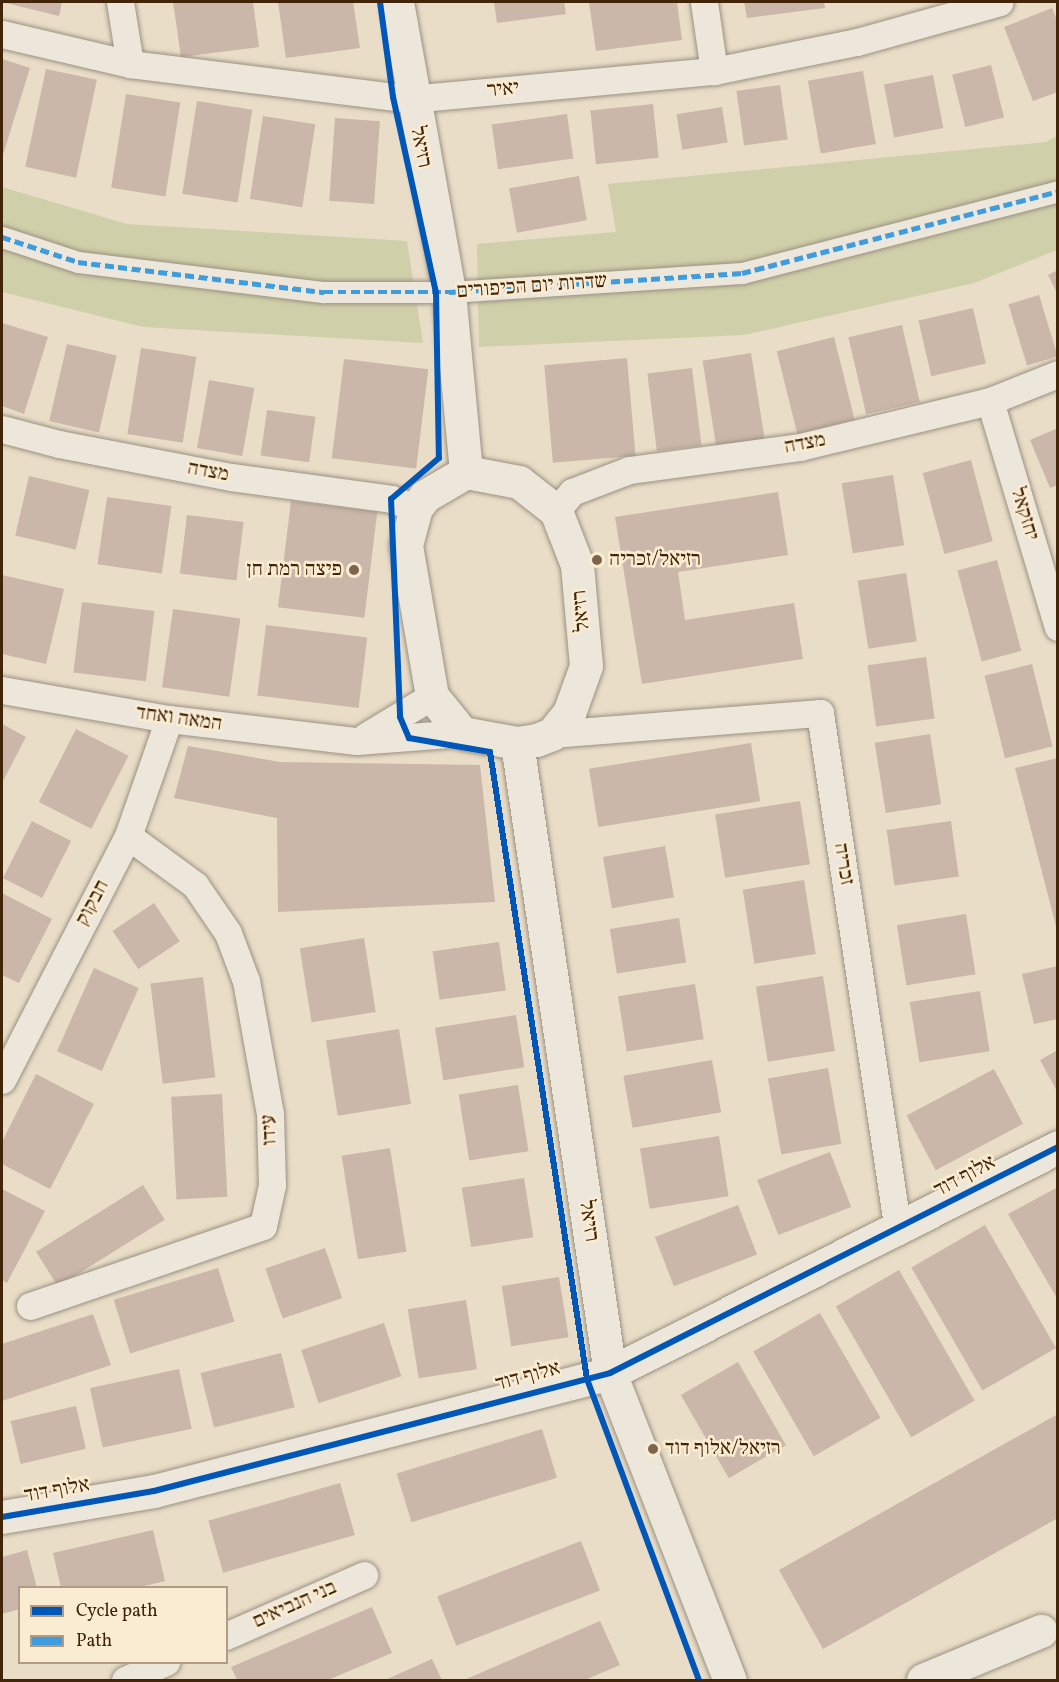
<!DOCTYPE html>
<html>
<head>
<meta charset="utf-8">
<style>
	body { margin:0 }
	#map { position:relative; width:1059px; height:1682px; overflow:hidden; background:#e9ddc7; font-family:Vollkorn,"Frank Ruhl Libre",serif }
	div>[style] { position:absolute }
	[style*='--x'] { left:calc(var(--x)*1px); top:calc(var(--y)*1px); width:calc(var(--w)*1px); rotate:calc(var(--a)*1deg) }
	.green>* { inset:0; background:#cfcfa9 }
	.building>* { inset:0; background:#cbb6aa; transform-origin:0 0 }
	.roads { filter:drop-shadow(0 0 2px #9b9181) drop-shadow(0 0 2px #9b9181) }
	.pedestrian>* { height:21px; margin:-10.5px; padding:0 10.5px; transform-origin:10.5px; border-radius:10.5px; background:#ece6db }
	.minor>* { height:27px; margin:-13.5px; padding:0 13.5px; transform-origin:13.5px; border-radius:13.5px; background:#ece6db }
	.tertiary>* { height:33px; margin:-16.5px; padding:0 16.5px; transform-origin:16.5px; border-radius:16.5px; background:#ece6db }
	.quiet>* { height:4.5px; margin-top:-2.25px; transform-origin:0; background:repeating-linear-gradient(90deg,#3f9cdd 0 9px,transparent 0 13.5px) }
	.cycleway>* { height:6px; margin:-3px; padding:0 3px; transform-origin:3px; border-radius:3px; background:#0057b8 }
	.dots>* { width:16px; height:16px; translate:-50% -50%; box-sizing:border-box; border:3px solid #faecd2; border-radius:50% }
	span { translate:-50% -50%; white-space:nowrap; text-align:center; line-height:1.15; -webkit-text-stroke:5px #faecd2; paint-order:stroke }
	.street-label { font-size:21px; color:#422509 }
	.poi-label { font-size:21px; color:#422509 }
	.left { translate:0 -50%; text-align:left }
	.right { translate:-100% -50%; text-align:right }
	.frame { position:absolute; inset:0; border:3px solid #422509; pointer-events:none }
	.legend { position:absolute; left:18px; top:1586px; width:210px; height:78px; box-sizing:border-box; background:#faecd2; border:2px solid #b09c82; margin:0; padding:8px 10px; list-style:none; font-size:18px; color:#422509 }
	.legend li { display:flex; align-items:center; gap:12px; height:30px }
	.legend b { width:30px; border:2px solid #b09c82 }
</style>
</head>
<body>
<div id="map">
	<div class="green">
		<i style="clip-path:polygon(1057px 136px,1057px 250px,974px 283px,744px 335px,479px 347px,477px 244px,616px 232px,608px 184px,1046px 142px)"></i>
		<i style="clip-path:polygon(2px 187px,127px 224px,407px 241px,423px 343px,143px 327px,2px 292px)"></i>
	</div>
	<div class="building">
		<i style="clip-path:polygon(2px 2px,62px 2px,59px 16px)"></i>
		<i style="clip-path:polygon(173px 2px,253px 2px,259px 47px,181px 57px)"></i>
		<i style="clip-path:polygon(278px 2px,353px 2px,360px 48px,286px 58px)"></i>
		<i style="clip-path:polygon(494px 2px,564px 2px,566px 14px,497px 23px)"></i>
		<i style="clip-path:polygon(589px 2px,677px 2px,682px 40px,596px 51px)"></i>
		<i style="clip-path:polygon(744px 2px,824px 2px,825px 8px,747px 18px)"></i>
		<i style="clip-path:polygon(1052px 8px,1058px 22px,1058px 92px,1033px 101px,1004px 27px)"></i>
		<i style="clip-path:polygon(2px 59px,30px 68px,2px 158px)"></i>
		<i style="left:991px;top:65px;width:54px;height:40px;rotate:76deg"></i>
		<i style="left:46px;top:69px;width:52px;height:100px;rotate:12deg"></i>
		<i style="left:863px;top:71px;width:74px;height:56px;rotate:80deg"></i>
		<i style="left:933px;top:75px;width:54px;height:50px;rotate:79deg"></i>
		<i style="left:780px;top:85px;width:55px;height:44px;rotate:82deg"></i>
		<i style="left:126px;top:94px;width:55px;height:95px;rotate:9deg"></i>
		<i style="left:197px;top:101px;width:56px;height:94px;rotate:9deg"></i>
		<i style="left:653px;top:104px;width:54px;height:63px;rotate:84deg"></i>
		<i style="left:722px;top:107px;width:36px;height:46px;rotate:81deg"></i>
		<i style="left:567px;top:114px;width:45px;height:76px;rotate:82deg"></i>
		<i style="left:263px;top:116px;width:53px;height:84px;rotate:9deg"></i>
		<i style="left:335px;top:118px;width:45px;height:83px;rotate:4deg"></i>
		<i style="left:579px;top:176px;width:45px;height:71px;rotate:80deg"></i>
		<i style="clip-path:polygon(1058px 270px,1058px 295px,1048px 275px)"></i>
		<i style="left:1039px;top:295px;width:64px;height:32px;rotate:73deg"></i>
		<i style="left:973px;top:308px;width:57px;height:56px;rotate:77deg"></i>
		<i style="clip-path:polygon(2px 323px,48px 337px,24px 414px,2px 406px)"></i>
		<i style="left:902px;top:325px;width:79px;height:55px;rotate:77deg"></i>
		<i style="left:834px;top:337px;width:85px;height:59px;rotate:76deg"></i>
		<i style="left:67px;top:344px;width:51px;height:79px;rotate:13deg"></i>
		<i style="left:141px;top:348px;width:56px;height:87px;rotate:9deg"></i>
		<i style="left:751px;top:353px;width:87px;height:49px;rotate:81deg"></i>
		<i style="left:627px;top:358px;width:98px;height:83px;rotate:85deg"></i>
		<i style="left:344px;top:359px;width:85px;height:100px;rotate:7deg"></i>
		<i style="left:692px;top:368px;width:78px;height:45px;rotate:83deg"></i>
		<i style="left:209px;top:380px;width:46px;height:69px;rotate:10deg"></i>
		<i style="left:267px;top:410px;width:49px;height:46px;rotate:8deg"></i>
		<i style="clip-path:polygon(1058px 428px,1058px 485px,1050px 488px,1030px 440px)"></i>
		<i style="left:971px;top:460px;width:84px;height:50px;rotate:75deg"></i>
		<i style="left:893px;top:475px;width:71px;height:52px;rotate:81deg"></i>
		<i style="left:29px;top:476px;width:62px;height:61px;rotate:13deg"></i>
		<i style="clip-path:polygon(778px 492px,788px 555px,678px 572px,685px 620px,794px 603px,803px 659px,642px 684px,615px 517px)"></i>
		<i style="left:107px;top:497px;width:65px;height:68px;rotate:8deg"></i>
		<i style="left:291px;top:501px;width:87px;height:107px;rotate:7deg"></i>
		<i style="left:187px;top:515px;width:57px;height:59px;rotate:7deg"></i>
		<i style="left:997px;top:560px;width:94px;height:41px;rotate:75deg"></i>
		<i style="left:906px;top:573px;width:69px;height:49px;rotate:81deg"></i>
		<i style="clip-path:polygon(2px 575px,64px 589px,46px 664px,2px 654px)"></i>
		<i style="left:82px;top:602px;width:73px;height:71px;rotate:7deg"></i>
		<i style="left:173px;top:609px;width:68px;height:79px;rotate:8deg"></i>
		<i style="left:266px;top:625px;width:102px;height:71px;rotate:7deg"></i>
		<i style="left:926px;top:657px;width:62px;height:59px;rotate:82deg"></i>
		<i style="left:1032px;top:664px;width:85px;height:49px;rotate:76deg"></i>
		<i style="clip-path:polygon(2px 724px,26px 737px,2px 783px)"></i>
		<i style="left:76px;top:729px;width:59px;height:82px;rotate:27deg"></i>
		<i style="left:930px;top:734px;width:71px;height:56px;rotate:81deg"></i>
		<i style="left:751px;top:743px;width:59px;height:164px;rotate:81deg"></i>
		<i style="clip-path:polygon(188px 746px,280px 762px,480px 765px,495px 902px,278px 912px,277px 818px,174px 798px)"></i>
		<i style="clip-path:polygon(1058px 758px,1058px 930px,1057px 930px,1015px 768px)"></i>
		<i style="left:800px;top:801px;width:64px;height:86px;rotate:81deg"></i>
		<i style="left:32px;top:821px;width:44px;height:64px;rotate:27deg"></i>
		<i style="left:951px;top:821px;width:56px;height:65px;rotate:82deg"></i>
		<i style="left:665px;top:846px;width:52px;height:63px;rotate:80deg"></i>
		<i style="left:804px;top:880px;width:75px;height:62px;rotate:81deg"></i>
		<i style="clip-path:polygon(2px 893px,52px 919px,19px 983px,2px 975px)"></i>
		<i style="left:154px;top:903px;width:46px;height:50px;rotate:56deg"></i>
		<i style="left:966px;top:914px;width:61px;height:70px;rotate:81deg"></i>
		<i style="left:679px;top:918px;width:45px;height:70px;rotate:81deg"></i>
		<i style="left:364px;top:938px;width:75px;height:65px;rotate:81deg"></i>
		<i style="left:499px;top:942px;width:49px;height:67px;rotate:82deg"></i>
		<i style="clip-path:polygon(1058px 966px,1058px 1019px,1034px 1024px,1022px 974px)"></i>
		<i style="left:94px;top:968px;width:49px;height:91px;rotate:24deg"></i>
		<i style="left:823px;top:976px;width:76px;height:68px;rotate:81deg"></i>
		<i style="left:203px;top:977px;width:101px;height:53px;rotate:83deg"></i>
		<i style="left:695px;top:984px;width:56px;height:78px;rotate:81deg"></i>
		<i style="left:980px;top:991px;width:61px;height:71px;rotate:81deg"></i>
		<i style="left:516px;top:1015px;width:53px;height:82px;rotate:81deg"></i>
		<i style="left:399px;top:1029px;width:76px;height:74px;rotate:81deg"></i>
		<i style="clip-path:polygon(1058px 1050px,1058px 1093px,1040px 1060px)"></i>
		<i style="left:712px;top:1060px;width:53px;height:90px;rotate:80deg"></i>
		<i style="left:828px;top:1068px;width:77px;height:61px;rotate:80deg"></i>
		<i style="left:994px;top:1069px;width:62px;height:99px;rotate:62deg"></i>
		<i style="clip-path:polygon(36px 1074px,94px 1104px,50px 1189px,2px 1164px,2px 1142px)"></i>
		<i style="left:518px;top:1085px;width:67px;height:60px;rotate:81deg"></i>
		<i style="left:222px;top:1094px;width:103px;height:51px;rotate:87deg"></i>
		<i style="left:719px;top:1136px;width:61px;height:80px;rotate:81deg"></i>
		<i style="left:390px;top:1148px;width:105px;height:49px;rotate:81deg"></i>
		<i style="left:830px;top:1152px;width:59px;height:78px;rotate:69deg"></i>
		<i style="left:524px;top:1178px;width:60px;height:63px;rotate:81deg"></i>
		<i style="left:143px;top:1185px;width:41px;height:126px;rotate:58deg"></i>
		<i style="clip-path:polygon(1058px 1187px,1058px 1300px,1008px 1214px)"></i>
		<i style="clip-path:polygon(2px 1189px,45px 1211px,7px 1283px,2px 1280px)"></i>
		<i style="left:738px;top:1205px;width:53px;height:89px;rotate:69deg"></i>
		<i style="left:985px;top:1225px;width:142px;height:85px;rotate:60deg"></i>
		<i style="left:325px;top:1248px;width:53px;height:63px;rotate:71deg"></i>
		<i style="left:218px;top:1268px;width:56px;height:109px;rotate:73deg"></i>
		<i style="left:899px;top:1270px;width:151px;height:73px;rotate:60deg"></i>
		<i style="left:559px;top:1277px;width:61px;height:58px;rotate:81deg"></i>
		<i style="left:466px;top:1300px;width:70px;height:59px;rotate:81deg"></i>
		<i style="left:820px;top:1313px;width:121px;height:77px;rotate:60deg"></i>
		<i style="clip-path:polygon(93px 1314px,111px 1365px,2px 1401px,2px 1344px)"></i>
		<i style="left:384px;top:1323px;width:56px;height:87px;rotate:72deg"></i>
		<i style="left:281px;top:1353px;width:56px;height:83px;rotate:76deg"></i>
		<i style="left:738px;top:1362px;width:96px;height:66px;rotate:60deg"></i>
		<i style="left:179px;top:1369px;width:61px;height:91px;rotate:78deg"></i>
		<i style="left:76px;top:1406px;width:44px;height:67px;rotate:77deg"></i>
		<i style="clip-path:polygon(1058px 1414px,1058px 1518px,823px 1649px,779px 1570px)"></i>
		<i style="left:542px;top:1429px;width:51px;height:152px;rotate:73deg"></i>
		<i style="left:340px;top:1483px;width:54px;height:137px;rotate:74deg"></i>
		<i style="clip-path:polygon(153px 1530px,165px 1581px,136px 1588px,61px 1588px,53px 1553px)"></i>
		<i style="left:581px;top:1541px;width:53px;height:154px;rotate:69deg"></i>
		<i style="clip-path:polygon(27px 1550px,37px 1588px,20px 1588px,20px 1609px,2px 1614px,2px 1557px)"></i>
		<i style="clip-path:polygon(372px 1607px,392px 1653px,328px 1680px,237px 1680px,231px 1667px)"></i>
		<i style="clip-path:polygon(600px 1621px,620px 1665px,585px 1680px,464px 1680px)"></i>
		<i style="clip-path:polygon(432px 1659px,442px 1680px,385px 1680px)"></i>
	</div>
	<div class="roads">
		<div class="pedestrian">
			<i style="--x:2;--y:237;--w:80;--a:18.2"></i>
			<i style="--x:78;--y:262;--w:248;--a:7"></i>
			<i style="--x:324;--y:292;--w:125;--a:0"></i>
			<i style="--x:449;--y:292;--w:294;--a:-3.7"></i>
			<i style="--x:742;--y:273;--w:326;--a:-14.5"></i>
		</div>
		<div class="minor">
			<i style="--x:120;--y:2;--w:63;--a:80.8"></i>
			<i style="--x:704;--y:2;--w:70;--a:81.8"></i>
			<i style="--x:2;--y:34;--w:131;--a:13.2"></i>
			<i style="--x:130;--y:64;--w:282;--a:7.1"></i>
			<i style="--x:410;--y:99;--w:305;--a:-5.3"></i>
			<i style="--x:714;--y:71;--w:146;--a:-11.5"></i>
			<i style="--x:857;--y:42;--w:148;--a:-15.6"></i>
			<i style="--x:990;--y:401;--w:236;--a:73.3"></i>
			<i style="--x:2;--y:429;--w:59;--a:14.7"></i>
			<i style="--x:59;--y:444;--w:175;--a:10.9"></i>
			<i style="--x:231;--y:477;--w:162;--a:7.8"></i>
			<i style="--x:391;--y:499;--w:27;--a:20"></i>
			<i style="--x:556;--y:511;--w:25;--a:-50"></i>
			<i style="--x:572;--y:492;--w:61;--a:-21.1"></i>
			<i style="--x:629;--y:470;--w:173;--a:-7.7"></i>
			<i style="--x:800;--y:447;--w:195;--a:-13.6"></i>
			<i style="--x:990;--y:401;--w:73;--a:-21.7"></i>
			<i style="--x:2;--y:690;--w:169;--a:9.9"></i>
			<i style="--x:169;--y:719;--w:189;--a:6.7"></i>
			<i style="--x:357;--y:741;--w:105;--a:-4.4"></i>
			<i style="--x:552;--y:734;--w:269;--a:-4.5"></i>
			<i style="--x:820;--y:713;--w:524;--a:81.44"></i>
			<i style="--x:366;--y:736;--w:77;--a:-31.2"></i>
			<i style="--x:2;--y:1080;--w:275;--a:-62.7"></i>
			<i style="--x:128;--y:836;--w:124;--a:-70.7"></i>
			<i style="--x:30;--y:1306;--w:246;--a:-18.9"></i>
			<i style="--x:263;--y:1226;--w:42;--a:-77.6"></i>
			<i style="--x:272;--y:1185;--w:71;--a:-91.6"></i>
			<i style="--x:270;--y:1114;--w:135;--a:-100.2"></i>
			<i style="--x:246;--y:981;--w:51;--a:-110.6"></i>
			<i style="--x:228;--y:933;--w:58;--a:-124.5"></i>
			<i style="--x:195;--y:885;--w:83;--a:-143.8"></i>
			<i style="--x:226;--y:1636;--w:151;--a:-23.8"></i>
			<i style="--x:125;--y:1680;--w:45;--a:-23.7"></i>
		</div>
		<div class="tertiary">
			<i style="--x:397;--y:2;--w:295;--a:79.8"></i>
			<i style="--x:449;--y:292;--w:181;--a:84.6"></i>
			<i style="--x:466;--y:472;--w:54;--a:10.7"></i>
			<i style="--x:519;--y:482;--w:47;--a:38.1"></i>
			<i style="--x:556;--y:511;--w:58;--a:68.7"></i>
			<i style="--x:577;--y:565;--w:101;--a:84.9"></i>
			<i style="--x:586;--y:666;--w:50;--a:109.9"></i>
			<i style="--x:569;--y:713;--w:27;--a:129"></i>
			<i style="--x:552;--y:734;--w:17;--a:159"></i>
			<i style="--x:536;--y:740;--w:19;--a:171"></i>
			<i style="--x:517;--y:743;--w:56;--a:-169.7"></i>
			<i style="--x:462;--y:733;--w:48;--a:-129"></i>
			<i style="--x:432;--y:696;--w:153;--a:-99.8"></i>
			<i style="--x:406;--y:545;--w:38;--a:-75"></i>
			<i style="--x:416;--y:508;--w:15;--a:-53"></i>
			<i style="--x:425;--y:496;--w:48;--a:-30.3"></i>
			<i style="--x:517;--y:743;--w:637;--a:81.6"></i>
			<i style="--x:610;--y:1373;--w:330;--a:68.7"></i>
			<i style="--x:2;--y:1517;--w:154;--a:-9.7"></i>
			<i style="--x:154;--y:1491;--w:471;--a:-14.5"></i>
			<i style="--x:610;--y:1373;--w:502;--a:-26.77"></i>
			<i style="--x:923;--y:1680;--w:128;--a:-22.6"></i>
		</div>
	</div>
	<div class="quiet">
		<i style="--x:2;--y:237;--w:80;--a:18.2"></i>
		<i style="--x:78;--y:262;--w:248;--a:7"></i>
		<i style="--x:324;--y:292;--w:125;--a:0"></i>
		<i style="--x:449;--y:292;--w:294;--a:-3.7"></i>
		<i style="--x:742;--y:273;--w:326;--a:-14.5"></i>
	</div>
	<div class="cycleway">
		<i style="--x:380;--y:2;--w:96;--a:82.2"></i>
		<i style="--x:393;--y:97;--w:200;--a:77.6"></i>
		<i style="--x:436;--y:292;--w:166;--a:89"></i>
		<i style="--x:439;--y:458;--w:63;--a:139.5"></i>
		<i style="--x:391;--y:499;--w:218;--a:87.6"></i>
		<i style="--x:400;--y:717;--w:23;--a:67"></i>
		<i style="--x:409;--y:738;--w:82;--a:9.8"></i>
		<i style="--x:490;--y:752;--w:634;--a:81.21"></i>
		<i style="--x:587;--y:1379;--w:321;--a:69.6"></i>
		<i style="--x:2;--y:1517;--w:154;--a:-9.7"></i>
		<i style="--x:154;--y:1491;--w:471;--a:-14.5"></i>
		<i style="--x:610;--y:1373;--w:502;--a:-26.77"></i>
	</div>
	<div class="dots">
		<i style="left:597px;top:560px;background:#7c654c"></i>
		<i style="left:354px;top:570px;background:#7c654c"></i>
		<i style="left:653px;top:1449px;background:#7c654c"></i>
	</div>
	<div class="street-label">
		<span style="left:503px;top:90px;rotate:-5deg">יאיר</span>
		<span style="left:420px;top:147px;rotate:79deg">רזיאל</span>
		<span style="left:532px;top:287px;rotate:-4deg">שדרות יום הכיפורים</span>
		<span style="left:805px;top:444px;rotate:-11deg">מצדה</span>
		<span style="left:208px;top:472px;rotate:10deg">מצדה</span>
		<span style="left:1024px;top:514px;rotate:73deg">יחזקאל</span>
		<span style="left:582px;top:611px;rotate:-95deg">רזיאל</span>
		<span style="left:179px;top:719px;rotate:8deg">המאה ואחד</span>
		<span style="left:843px;top:864px;rotate:81deg">זכריה</span>
		<span style="left:93px;top:903px;rotate:-62deg">חבקוק</span>
		<span style="left:270px;top:1130px;rotate:-93deg">עידו</span>
		<span style="left:965px;top:1177px;rotate:-28deg">אלוף דוד</span>
		<span style="left:588px;top:1221px;rotate:82deg">רזיאל</span>
		<span style="left:528px;top:1377px;rotate:-15deg">אלוף דוד</span>
		<span style="left:57px;top:1491px;rotate:-10deg">אלוף דוד</span>
		<span style="left:295px;top:1605px;rotate:-24deg">בני הנביאים</span>
	</div>
	<div class="poi-label">
		<span class="left" style="left:609px;top:560px">רזיאל/זכריה</span>
		<span class="right" style="left:342px;top:570px">פיצה רמת חן</span>
		<span class="left" style="left:665px;top:1449px">רזיאל/אלוף דוד</span>
	</div>
	<div class="frame"></div>
	<ul class="legend">
	<li><b style="height:8px;background:#0057b8"></b>Cycle path</li>
	<li><b style="height:8px;background:#3f9cdd"></b>Path</li>
	</ul>
</div>
</body>
</html>
